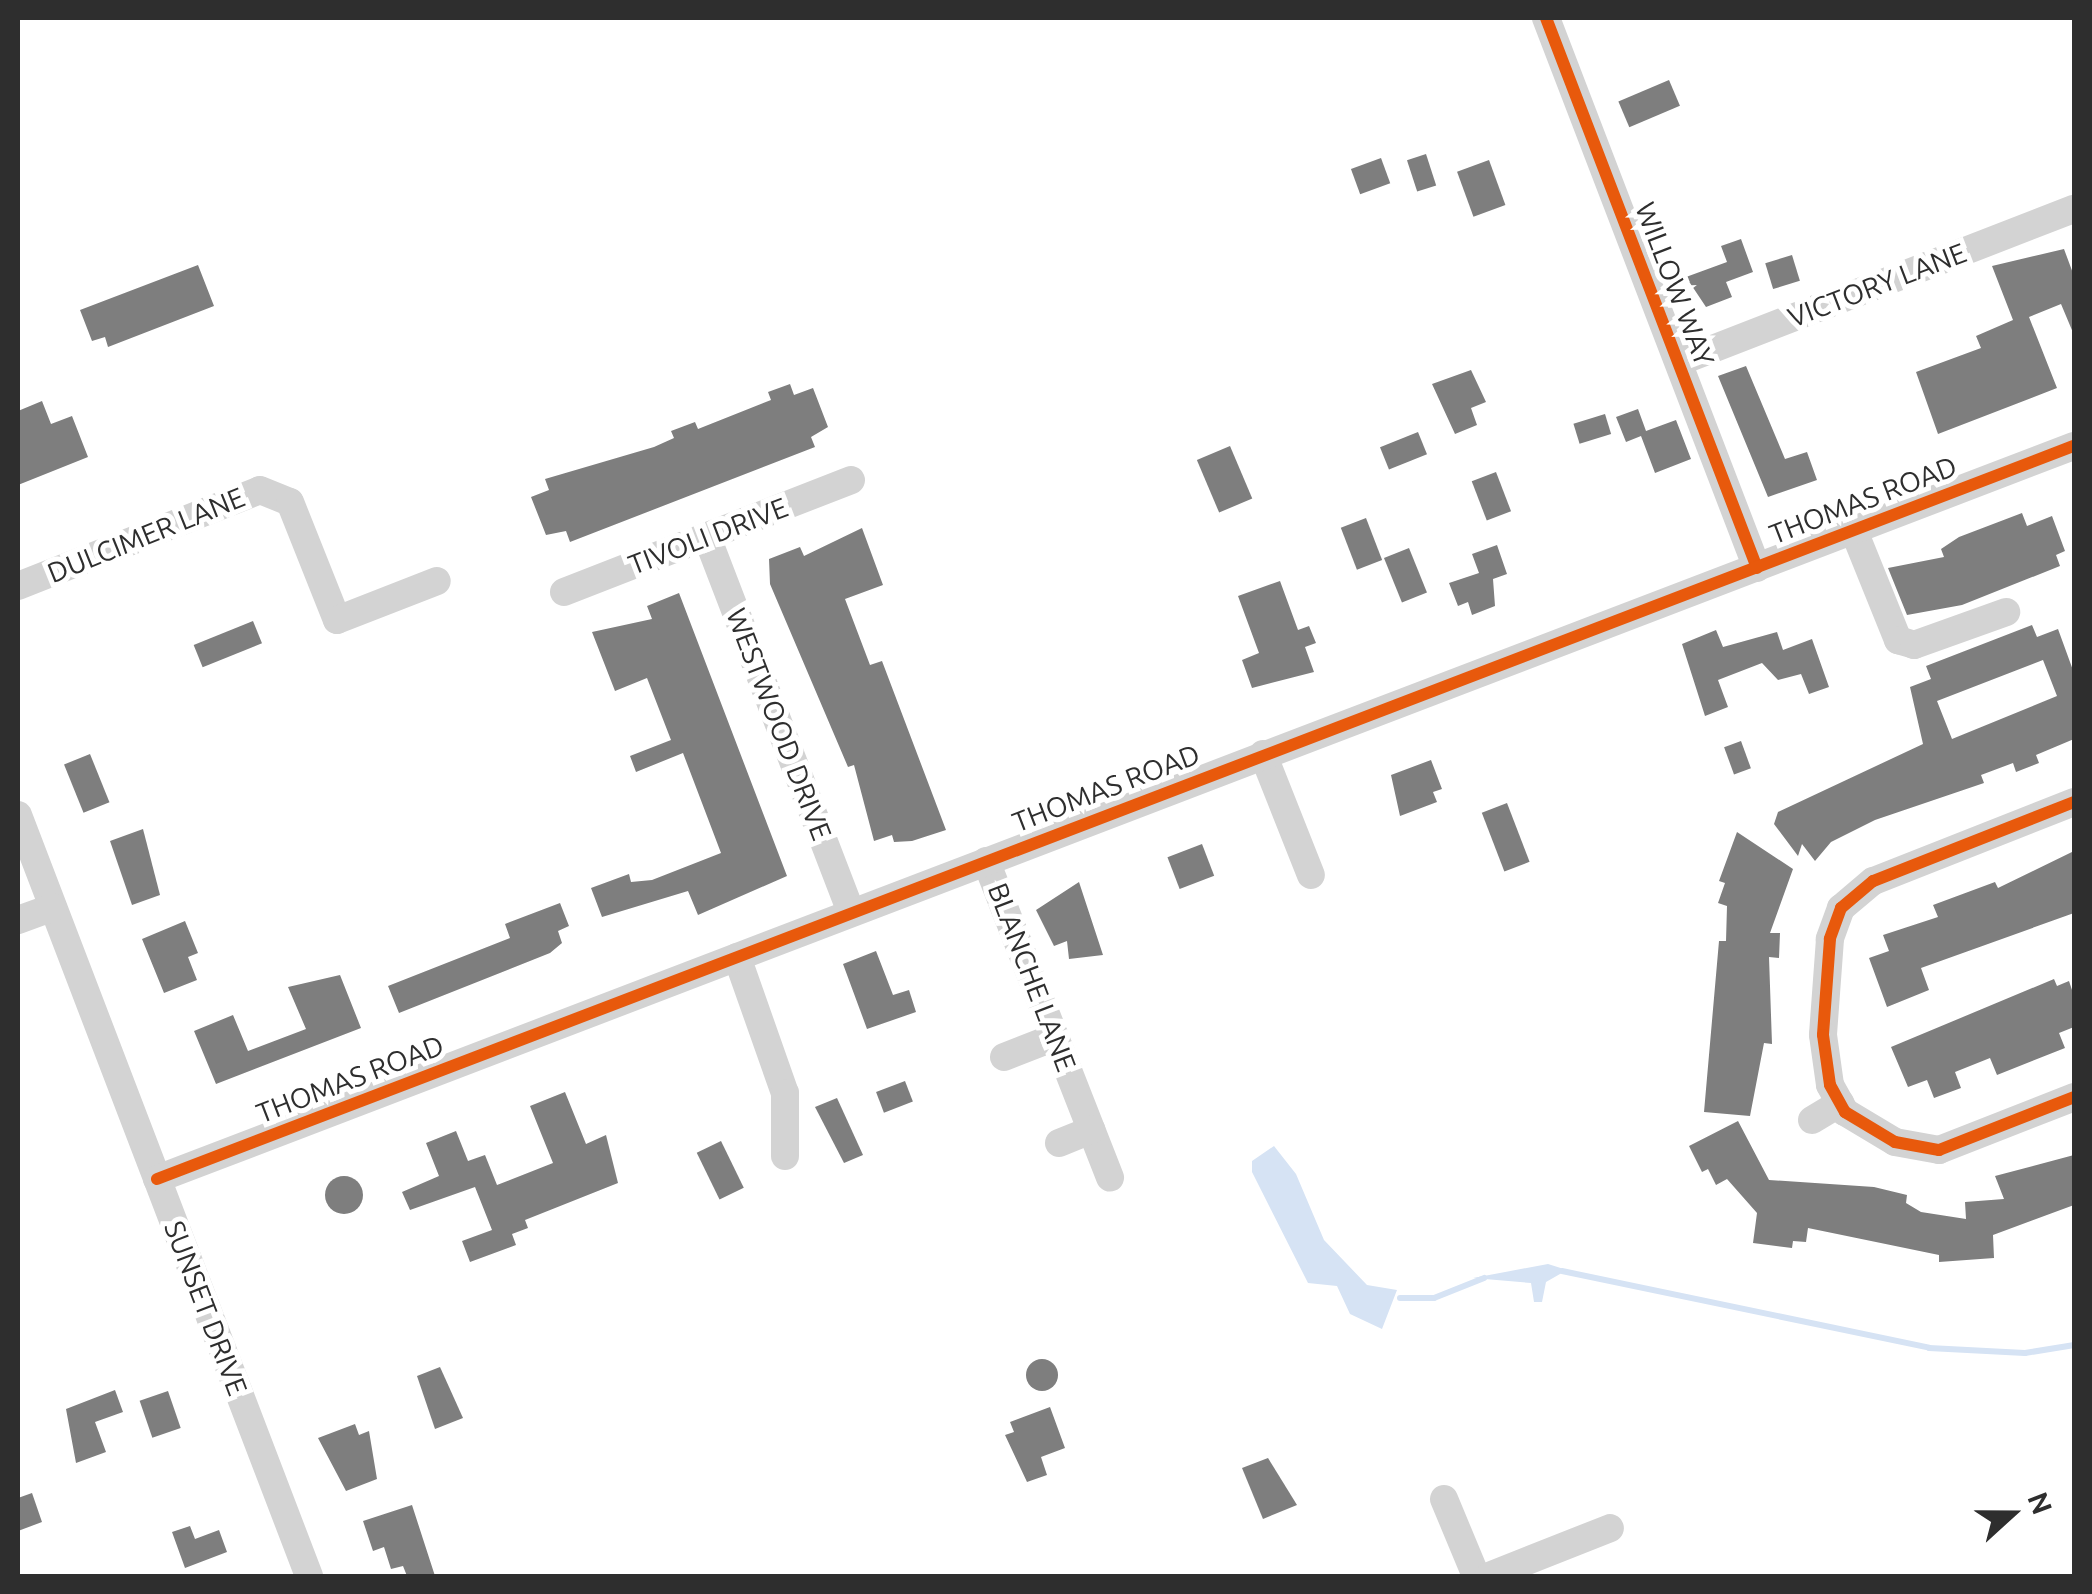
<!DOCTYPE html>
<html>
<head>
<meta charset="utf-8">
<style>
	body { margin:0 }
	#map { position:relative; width:2092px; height:1594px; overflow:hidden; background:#fff; font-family:Ubuntu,sans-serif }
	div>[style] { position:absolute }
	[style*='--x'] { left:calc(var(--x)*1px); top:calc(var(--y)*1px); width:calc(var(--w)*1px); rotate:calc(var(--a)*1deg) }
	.water>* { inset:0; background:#d6e3f4 }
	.stream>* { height:6px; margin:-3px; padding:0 3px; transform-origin:3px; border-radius:3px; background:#d6e3f4 }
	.building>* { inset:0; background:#7e7e7e; transform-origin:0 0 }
	.round { border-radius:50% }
	.minor>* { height:28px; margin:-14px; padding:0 14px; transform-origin:14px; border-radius:14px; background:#d3d3d3 }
	.cycleway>* { height:12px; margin:-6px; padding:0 6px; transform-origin:6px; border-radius:6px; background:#e8590c }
	span { translate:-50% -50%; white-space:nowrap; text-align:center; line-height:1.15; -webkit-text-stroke:10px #fff; paint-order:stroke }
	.street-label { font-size:28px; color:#2e2e2e }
	.frame { position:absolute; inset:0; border:20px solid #2e2e2e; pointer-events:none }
	.north { position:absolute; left:1962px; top:1464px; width:100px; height:100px; -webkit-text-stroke:8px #fff; paint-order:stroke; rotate:69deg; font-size:28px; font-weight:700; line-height:40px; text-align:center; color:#2e2e2e }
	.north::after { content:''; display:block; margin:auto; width:35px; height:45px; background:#2e2e2e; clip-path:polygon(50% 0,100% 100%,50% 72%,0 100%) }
</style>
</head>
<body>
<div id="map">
	<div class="water">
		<i style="clip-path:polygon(1274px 1146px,1296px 1174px,1324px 1240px,1367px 1285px,1397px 1290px,1382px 1329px,1350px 1314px,1337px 1286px,1308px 1283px,1252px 1172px,1252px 1161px)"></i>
		<i style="clip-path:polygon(1548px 1264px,1567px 1270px,1546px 1282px,1542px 1302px,1534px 1302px,1531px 1283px,1473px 1278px)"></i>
	</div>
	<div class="stream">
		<i style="--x:1562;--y:1271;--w:375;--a:11.8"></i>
		<i style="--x:1929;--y:1348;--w:96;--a:3"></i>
		<i style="--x:2025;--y:1353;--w:50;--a:-9.3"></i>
		<i style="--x:1400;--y:1298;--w:34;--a:0"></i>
		<i style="--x:1434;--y:1298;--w:54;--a:-21.8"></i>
	</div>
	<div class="building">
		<i style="left:1669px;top:80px;width:28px;height:55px;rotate:67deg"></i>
		<i style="left:1426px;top:154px;width:33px;height:20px;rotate:72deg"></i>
		<i style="left:1381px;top:158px;width:27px;height:32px;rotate:70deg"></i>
		<i style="left:1489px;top:160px;width:48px;height:34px;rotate:70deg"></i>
		<i style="clip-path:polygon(1741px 239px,1753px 272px,1726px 282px,1732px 297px,1706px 307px,1686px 277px,1727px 262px,1721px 246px)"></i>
		<i style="clip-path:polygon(2064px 249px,2074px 276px,2074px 335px,2061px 304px,2029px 317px,2057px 388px,1938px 434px,1916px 372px,1981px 348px,1976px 336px,2013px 320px,1992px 266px)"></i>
		<i style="left:1792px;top:255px;width:27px;height:28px;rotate:73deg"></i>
		<i style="clip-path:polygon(198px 265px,214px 306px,108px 347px,105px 337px,92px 341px,80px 310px)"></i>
		<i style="clip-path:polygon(1746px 366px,1785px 459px,1807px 452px,1817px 480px,1768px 497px,1718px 376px)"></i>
		<i style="clip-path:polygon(1471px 370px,1486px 402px,1471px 408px,1477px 425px,1455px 434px,1432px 384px)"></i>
		<i style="clip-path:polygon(790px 384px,794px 395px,813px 388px,828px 427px,811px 437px,815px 447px,570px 542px,566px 531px,546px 535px,531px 497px,549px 490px,545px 479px,654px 447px,674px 438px,671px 431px,695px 422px,698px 429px,771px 400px,768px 392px)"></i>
		<i style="clip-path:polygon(42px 401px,51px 424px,72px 416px,88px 457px,18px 485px,18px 411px)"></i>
		<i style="clip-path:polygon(1638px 409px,1646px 431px,1676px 420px,1691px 459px,1655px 473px,1641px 436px,1626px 442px,1616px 417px)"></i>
		<i style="left:1605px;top:414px;width:21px;height:33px;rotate:73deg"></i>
		<i style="left:1418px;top:432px;width:24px;height:41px;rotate:68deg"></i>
		<i style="left:1230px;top:446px;width:57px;height:36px;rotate:67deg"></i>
		<i style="left:1496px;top:472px;width:42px;height:26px;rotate:69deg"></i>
		<i style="clip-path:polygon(2022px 513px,2027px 526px,2052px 516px,2065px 551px,2056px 555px,2060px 566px,1962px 605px,1907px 615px,1888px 568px,1944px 557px,1941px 549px,1959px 537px)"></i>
		<i style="left:1366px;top:518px;width:45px;height:27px;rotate:69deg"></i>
		<i style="clip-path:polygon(862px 528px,883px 585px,845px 599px,870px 665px,882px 661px,946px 830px,912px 841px,894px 842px,892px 835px,874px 841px,854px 765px,848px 767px,770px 584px,769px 559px,800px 547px,804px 556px)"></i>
		<i style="clip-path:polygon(1497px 545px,1507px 574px,1493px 579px,1495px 606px,1472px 615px,1468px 602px,1458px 606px,1449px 583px,1479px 573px,1472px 554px)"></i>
		<i style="left:1409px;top:548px;width:48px;height:27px;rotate:68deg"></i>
		<i style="clip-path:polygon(1280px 581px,1298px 630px,1309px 626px,1316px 643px,1305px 647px,1314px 672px,1252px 688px,1242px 660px,1259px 653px,1238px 596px)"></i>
		<i style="clip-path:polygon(679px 593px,787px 876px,698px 915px,688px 891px,602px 917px,591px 888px,629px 874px,631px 882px,652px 880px,721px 853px,683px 753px,636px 772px,630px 756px,671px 740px,647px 678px,615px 691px,592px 632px,652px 619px,647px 606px)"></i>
		<i style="left:253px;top:621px;width:24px;height:64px;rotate:68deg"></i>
		<i style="clip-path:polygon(evenodd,2032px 625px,2037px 637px,2058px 629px,2074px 673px,2074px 739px,2036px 755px,2039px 763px,2016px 772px,2013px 763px,1981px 775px,1984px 783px,1875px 820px,1831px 842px,1815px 861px,1802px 844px,1798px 856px,1774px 824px,1778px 812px,1923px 744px,1910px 687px,1931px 679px,1926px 666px,2032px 625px,2043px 660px,2057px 696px,1952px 739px,1937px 701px,2043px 660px)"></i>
		<i style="clip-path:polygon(1716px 630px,1723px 647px,1777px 632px,1783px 650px,1812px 639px,1829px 687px,1809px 694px,1801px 674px,1778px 680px,1762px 663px,1718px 680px,1728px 707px,1705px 716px,1682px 644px)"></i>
		<i style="left:1741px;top:741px;width:29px;height:18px;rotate:70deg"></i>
		<i style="left:90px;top:754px;width:52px;height:28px;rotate:68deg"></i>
		<i style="clip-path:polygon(1431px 760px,1442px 789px,1433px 792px,1437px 802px,1400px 816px,1391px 775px)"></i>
		<i style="left:1507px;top:803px;width:63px;height:27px;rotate:69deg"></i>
		<i style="clip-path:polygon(143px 829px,160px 895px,132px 905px,110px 841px)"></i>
		<i style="clip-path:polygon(1737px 832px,1793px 869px,1770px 933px,1780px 933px,1779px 958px,1769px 957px,1772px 1044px,1764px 1043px,1750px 1116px,1704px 1112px,1719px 941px,1726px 941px,1727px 906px,1718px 903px,1725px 883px,1719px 881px)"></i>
		<i style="left:1202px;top:844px;width:34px;height:37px;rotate:69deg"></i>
		<i style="clip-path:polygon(2074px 851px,2074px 913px,1921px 968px,1929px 990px,1887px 1007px,1869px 958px,1889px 951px,1883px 935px,1938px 917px,1933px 905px,1995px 882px,1998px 888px)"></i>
		<i style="clip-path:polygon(1079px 882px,1103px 955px,1069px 959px,1067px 941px,1054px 946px,1036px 910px)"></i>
		<i style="clip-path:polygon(560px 903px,569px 926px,558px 931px,562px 943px,550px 953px,399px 1013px,388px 986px,510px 938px,505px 924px)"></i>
		<i style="clip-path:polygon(185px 921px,198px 953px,188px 957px,197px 980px,164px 993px,142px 939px)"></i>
		<i style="clip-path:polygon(876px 951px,893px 995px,909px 990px,916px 1012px,867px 1029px,843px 964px)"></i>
		<i style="clip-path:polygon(340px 975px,361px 1028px,216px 1084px,194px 1031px,233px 1015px,248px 1051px,306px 1029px,288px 987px)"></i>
		<i style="clip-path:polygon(2054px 979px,2057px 986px,2069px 981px,2074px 996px,2074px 1027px,2059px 1033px,2065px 1048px,1997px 1075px,1990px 1058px,1955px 1072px,1961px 1088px,1934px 1098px,1927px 1080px,1908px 1087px,1891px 1047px)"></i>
		<i style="left:905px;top:1081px;width:22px;height:31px;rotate:69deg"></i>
		<i style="clip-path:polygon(565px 1092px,586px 1144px,606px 1135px,618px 1183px,525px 1220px,528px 1228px,512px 1234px,516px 1245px,470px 1262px,462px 1241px,492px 1230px,475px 1187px,410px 1210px,402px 1192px,439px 1176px,426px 1143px,456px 1131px,468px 1161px,485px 1155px,497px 1185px,553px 1163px,530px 1106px)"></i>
		<i style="clip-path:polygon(837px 1098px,863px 1155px,844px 1163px,815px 1107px)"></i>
		<i style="clip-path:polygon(1738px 1121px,1769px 1180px,1874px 1187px,1907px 1195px,1906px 1203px,1921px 1212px,1966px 1219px,1965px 1202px,2004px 1199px,1995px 1176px,2074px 1155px,2074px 1205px,1993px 1235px,1994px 1258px,1939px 1262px,1939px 1255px,1808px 1228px,1806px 1242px,1793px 1241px,1792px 1248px,1753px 1243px,1757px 1213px,1727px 1179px,1716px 1185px,1708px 1169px,1702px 1172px,1689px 1146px)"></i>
		<i style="left:721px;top:1141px;width:52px;height:27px;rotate:64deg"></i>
		<i class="round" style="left:325px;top:1176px;width:38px;height:38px"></i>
		<i class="round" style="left:1026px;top:1359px;width:32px;height:32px"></i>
		<i style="clip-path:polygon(440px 1367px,463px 1418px,435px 1429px,417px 1376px)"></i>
		<i style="clip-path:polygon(115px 1390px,123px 1412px,95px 1422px,106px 1452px,76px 1463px,66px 1409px)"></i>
		<i style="left:168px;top:1391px;width:39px;height:30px;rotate:71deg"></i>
		<i style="clip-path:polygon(1050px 1407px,1065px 1448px,1041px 1457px,1047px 1475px,1027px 1482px,1005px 1435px,1014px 1432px,1010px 1422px)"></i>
		<i style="clip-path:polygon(355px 1424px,359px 1435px,369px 1431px,377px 1479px,346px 1491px,318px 1438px)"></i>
		<i style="clip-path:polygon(1268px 1458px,1297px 1505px,1263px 1519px,1242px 1468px)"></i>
		<i style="clip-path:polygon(32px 1493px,42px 1522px,18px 1531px,18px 1498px)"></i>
		<i style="clip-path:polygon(412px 1505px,423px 1539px,435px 1576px,407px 1576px,403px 1566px,391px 1569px,384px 1547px,373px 1551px,363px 1521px)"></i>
		<i style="clip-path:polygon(190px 1526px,195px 1539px,219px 1530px,227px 1552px,185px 1568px,172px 1532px)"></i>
	</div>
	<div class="minor">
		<i style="--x:1546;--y:18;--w:589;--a:69.01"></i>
		<i style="--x:1679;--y:362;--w:424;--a:-21.2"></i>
		<i style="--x:1854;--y:531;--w:118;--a:68"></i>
		<i style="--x:1898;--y:640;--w:17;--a:17"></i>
		<i style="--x:1914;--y:645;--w:98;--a:-19.7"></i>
		<i style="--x:707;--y:537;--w:402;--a:69"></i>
		<i style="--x:18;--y:586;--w:260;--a:-21.6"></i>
		<i style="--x:260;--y:490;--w:32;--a:22"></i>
		<i style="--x:290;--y:502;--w:127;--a:68.3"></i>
		<i style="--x:337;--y:620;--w:107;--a:-21.3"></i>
		<i style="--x:564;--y:592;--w:308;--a:-21.3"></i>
		<i style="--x:1263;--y:754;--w:130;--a:68.4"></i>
		<i style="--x:2074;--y:802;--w:216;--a:158.5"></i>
		<i style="--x:1873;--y:881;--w:42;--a:139.8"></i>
		<i style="--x:1841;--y:908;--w:33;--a:110"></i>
		<i style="--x:1830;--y:939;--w:96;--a:94.2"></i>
		<i style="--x:1823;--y:1035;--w:50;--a:82"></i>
		<i style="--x:1830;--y:1085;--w:31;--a:61"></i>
		<i style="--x:1845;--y:1112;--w:58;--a:31"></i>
		<i style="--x:1895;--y:1142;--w:45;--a:10.3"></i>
		<i style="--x:1939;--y:1150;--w:145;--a:-21.4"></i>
		<i style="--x:18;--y:815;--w:815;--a:69.07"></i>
		<i style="--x:986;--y:861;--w:340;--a:68.6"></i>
		<i style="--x:18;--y:920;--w:37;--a:-20"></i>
		<i style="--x:737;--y:957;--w:144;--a:70.6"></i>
		<i style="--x:785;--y:1093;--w:63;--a:90"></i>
		<i style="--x:1004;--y:1057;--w:55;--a:-21.4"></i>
		<i style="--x:1812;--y:1120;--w:33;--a:-31"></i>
		<i style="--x:1059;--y:1143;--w:35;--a:-22"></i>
		<i style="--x:157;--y:1179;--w:2052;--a:-20.93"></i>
		<i style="--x:1444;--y:1499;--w:83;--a:67.4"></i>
		<i style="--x:1489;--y:1576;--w:130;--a:-21.6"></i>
	</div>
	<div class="cycleway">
		<i style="--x:1546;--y:18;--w:589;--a:69.01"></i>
		<i style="--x:2074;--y:802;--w:216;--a:158.5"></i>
		<i style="--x:1873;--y:881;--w:42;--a:139.8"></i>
		<i style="--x:1841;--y:908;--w:33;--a:110"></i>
		<i style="--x:1830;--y:939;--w:96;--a:94.2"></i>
		<i style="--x:1823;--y:1035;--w:50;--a:82"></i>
		<i style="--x:1830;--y:1085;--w:31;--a:61"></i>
		<i style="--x:1845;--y:1112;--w:58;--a:31"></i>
		<i style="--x:1895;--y:1142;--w:45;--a:10.3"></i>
		<i style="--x:1939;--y:1150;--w:145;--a:-21.4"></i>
		<i style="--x:157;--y:1179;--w:2052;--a:-20.93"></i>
	</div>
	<div class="street-label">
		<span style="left:1675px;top:284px;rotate:69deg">WILLOW WAY</span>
		<span style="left:1877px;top:285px;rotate:-21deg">VICTORY LANE</span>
		<span style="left:1863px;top:500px;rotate:-21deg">THOMAS ROAD</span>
		<span style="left:146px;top:535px;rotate:-22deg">DULCIMER LANE</span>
		<span style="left:708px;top:536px;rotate:-21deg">TIVOLI DRIVE</span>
		<span style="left:779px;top:724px;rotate:69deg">WESTWOOD DRIVE</span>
		<span style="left:1106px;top:788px;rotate:-21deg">THOMAS ROAD</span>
		<span style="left:1032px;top:977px;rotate:69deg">BLANCHE LANE</span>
		<span style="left:350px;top:1079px;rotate:-21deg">THOMAS ROAD</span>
		<span style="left:206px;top:1308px;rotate:69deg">SUNSET DRIVE</span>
	</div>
	<div class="frame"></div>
	<div class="north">N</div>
</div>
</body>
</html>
